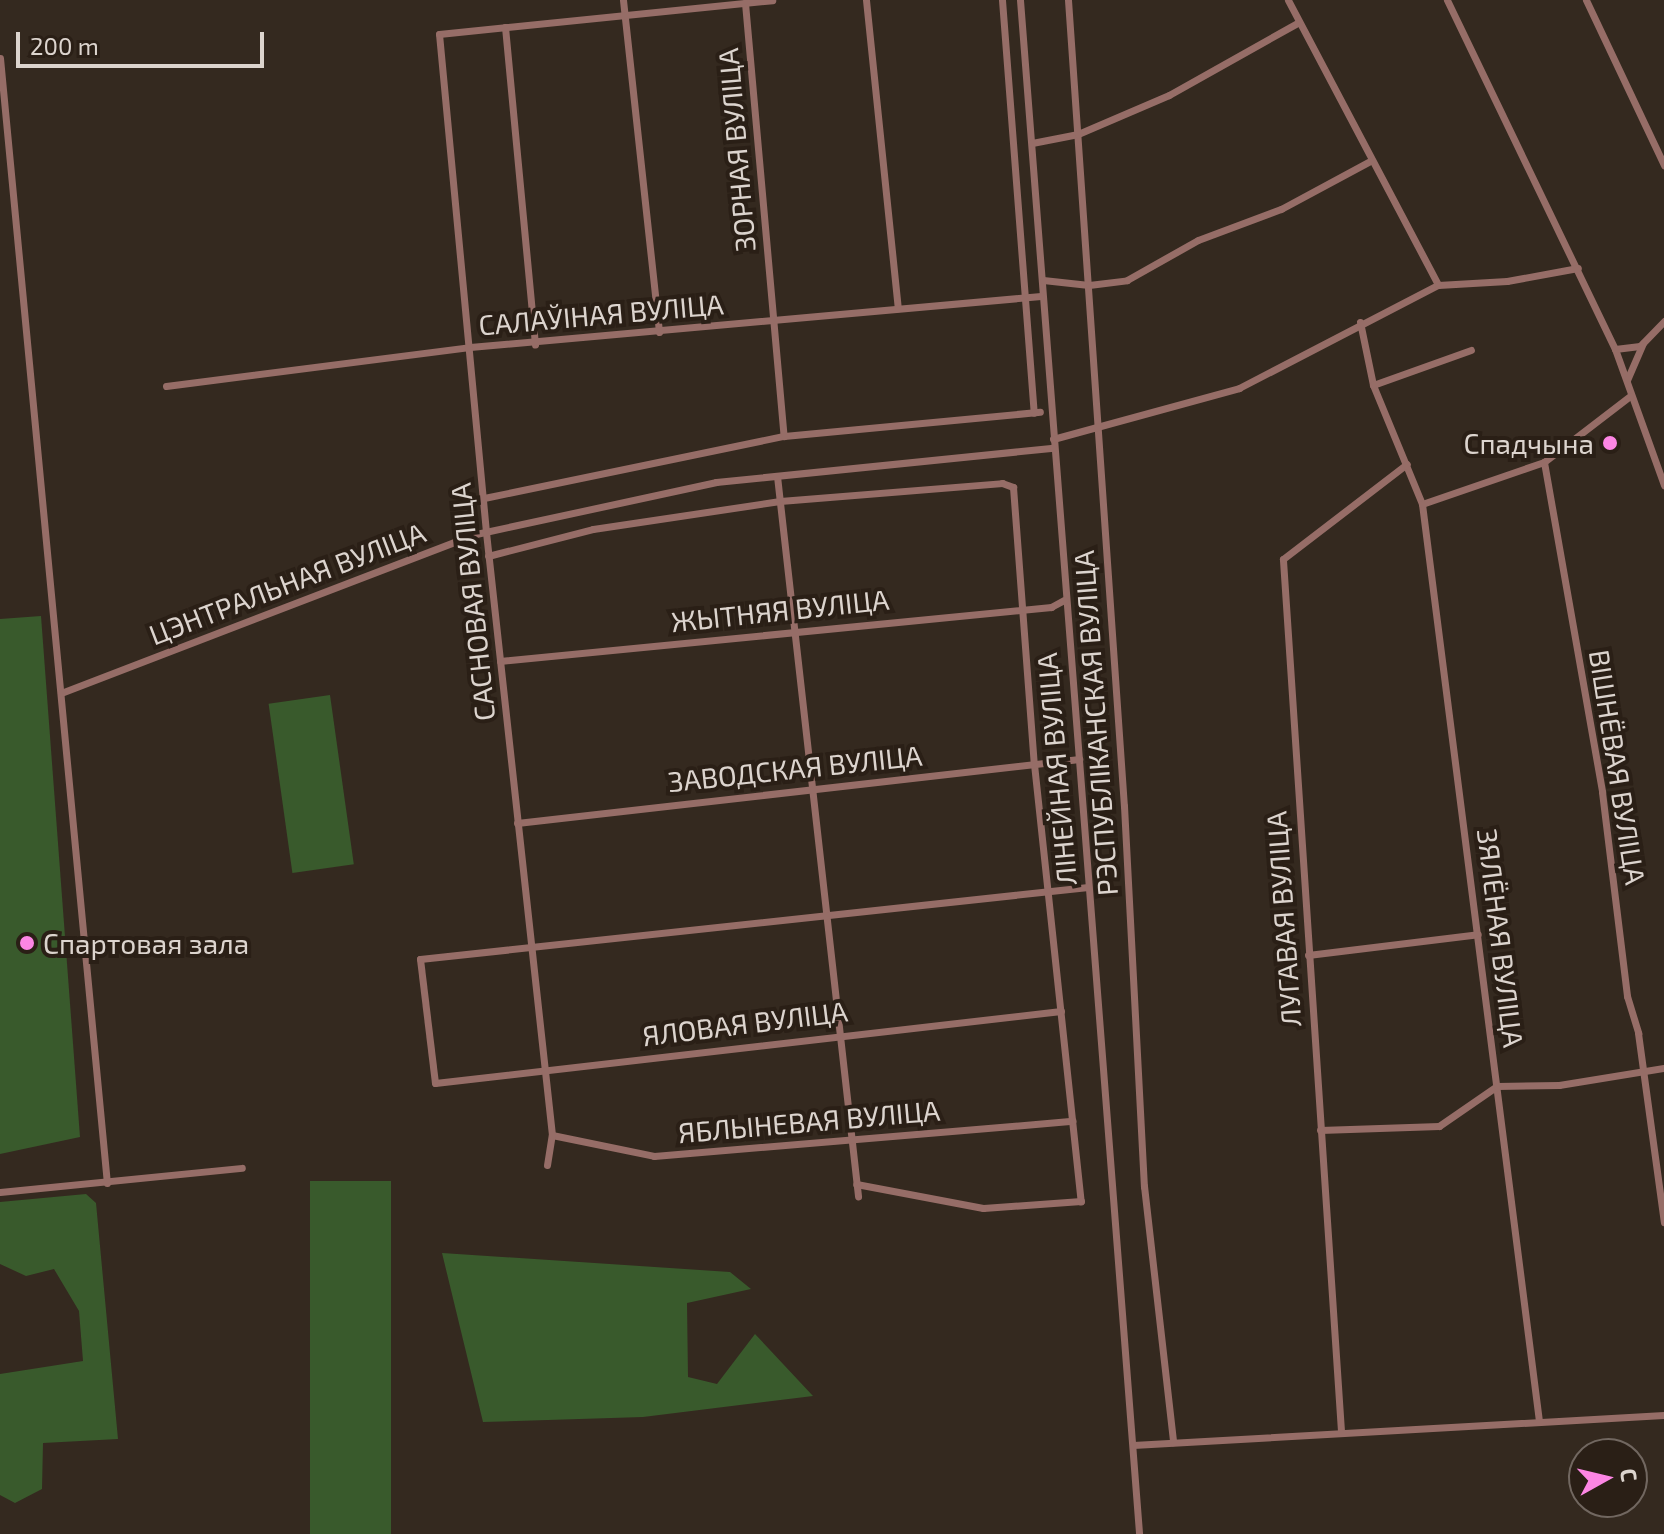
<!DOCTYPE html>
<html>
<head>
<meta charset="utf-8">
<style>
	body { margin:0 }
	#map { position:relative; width:1664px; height:1534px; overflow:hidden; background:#34291f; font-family:"Exo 2",sans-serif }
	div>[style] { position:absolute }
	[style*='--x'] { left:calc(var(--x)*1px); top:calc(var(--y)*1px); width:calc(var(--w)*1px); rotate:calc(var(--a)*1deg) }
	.green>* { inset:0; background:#395a2c; transform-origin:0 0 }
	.minor>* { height:7px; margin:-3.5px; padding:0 3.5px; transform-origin:3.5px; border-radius:3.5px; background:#966d67 }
	.dots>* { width:22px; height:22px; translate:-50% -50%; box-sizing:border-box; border:4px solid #2a1f16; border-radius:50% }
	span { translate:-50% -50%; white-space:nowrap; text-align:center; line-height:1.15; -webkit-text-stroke:8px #2a1f16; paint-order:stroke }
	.street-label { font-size:28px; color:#dcd4ce }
	.poi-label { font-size:28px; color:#dcd4ce }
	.right { translate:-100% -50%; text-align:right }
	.left { translate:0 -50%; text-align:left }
	.north { position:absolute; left:1568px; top:1438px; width:80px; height:80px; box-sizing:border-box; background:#2a1f16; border:2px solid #716760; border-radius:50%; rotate:82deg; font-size:22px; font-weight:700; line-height:32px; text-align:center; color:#dcd4ce }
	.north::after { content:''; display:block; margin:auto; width:28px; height:36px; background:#fc86e4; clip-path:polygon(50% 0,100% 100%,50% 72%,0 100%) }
	.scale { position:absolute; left:16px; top:32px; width:248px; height:36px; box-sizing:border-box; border:4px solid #dcd4ce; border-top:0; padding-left:10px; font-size:24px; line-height:28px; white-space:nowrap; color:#dcd4ce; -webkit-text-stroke:6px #2a1f16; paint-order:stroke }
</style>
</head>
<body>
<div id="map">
	<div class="green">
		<i style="clip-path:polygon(41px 616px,80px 1137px,0 1154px,0 619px)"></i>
		<i style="left:330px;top:695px;width:171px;height:62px;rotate:82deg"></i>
		<i style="left:310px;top:1181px;width:81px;height:357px"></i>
		<i style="clip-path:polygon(86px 1194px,96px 1203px,118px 1439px,43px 1443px,42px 1489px,15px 1503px,0 1495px,0 1374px,83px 1361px,79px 1311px,54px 1269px,26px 1276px,0 1264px,0 1202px)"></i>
		<i style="clip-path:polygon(442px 1253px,730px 1272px,751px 1289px,687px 1303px,688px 1377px,717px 1384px,755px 1334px,813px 1396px,643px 1417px,483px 1422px)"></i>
	</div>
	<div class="minor">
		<i style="--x:623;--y:0;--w:334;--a:83.8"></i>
		<i style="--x:866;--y:0;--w:310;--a:84.1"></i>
		<i style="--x:1002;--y:0;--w:414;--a:85.6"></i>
		<i style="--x:1020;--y:0;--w:1539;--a:85.56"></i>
		<i style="--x:1068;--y:0;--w:808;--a:86.03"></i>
		<i style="--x:1124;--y:806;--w:381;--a:87"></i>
		<i style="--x:1144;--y:1186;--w:258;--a:83.5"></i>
		<i style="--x:1288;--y:0;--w:322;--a:62.2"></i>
		<i style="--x:1447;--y:0;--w:387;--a:64.3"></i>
		<i style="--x:1615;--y:349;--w:145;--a:70.2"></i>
		<i style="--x:1586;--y:0;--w:183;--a:64.7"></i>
		<i style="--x:745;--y:3;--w:435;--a:84.9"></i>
		<i style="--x:505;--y:27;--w:319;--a:84.6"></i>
		<i style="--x:0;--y:58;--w:1130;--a:84.57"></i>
		<i style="--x:1032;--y:143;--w:47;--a:-11.1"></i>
		<i style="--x:1078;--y:134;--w:99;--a:-23.2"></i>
		<i style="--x:1169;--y:95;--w:149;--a:-29.3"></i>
		<i style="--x:1043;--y:280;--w:46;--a:6.2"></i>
		<i style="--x:1089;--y:285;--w:38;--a:-7"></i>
		<i style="--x:1127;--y:280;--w:81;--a:-29.4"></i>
		<i style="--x:1198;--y:240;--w:89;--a:-20.5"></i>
		<i style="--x:1281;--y:209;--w:101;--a:-28.3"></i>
		<i style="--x:1360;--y:322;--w:64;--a:78.3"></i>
		<i style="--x:1373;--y:385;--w:129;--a:67.6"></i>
		<i style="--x:1422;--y:504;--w:924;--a:82.73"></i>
		<i style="--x:1615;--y:349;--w:25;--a:-7"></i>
		<i style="--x:1640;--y:346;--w:35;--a:-46"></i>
		<i style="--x:1627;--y:380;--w:40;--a:-66.6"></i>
		<i style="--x:1373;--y:385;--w:104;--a:-19.7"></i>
		<i style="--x:166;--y:386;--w:306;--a:-7.3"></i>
		<i style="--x:470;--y:347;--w:573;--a:-5.1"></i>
		<i style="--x:1053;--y:439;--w:193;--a:-15.3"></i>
		<i style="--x:1239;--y:388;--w:224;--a:-27.4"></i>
		<i style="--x:1438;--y:285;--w:69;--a:-3.3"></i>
		<i style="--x:1507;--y:281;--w:72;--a:-10.4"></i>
		<i style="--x:1544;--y:462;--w:335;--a:80"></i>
		<i style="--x:1602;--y:792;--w:206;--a:83"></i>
		<i style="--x:1627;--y:996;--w:39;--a:73"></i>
		<i style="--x:1638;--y:1033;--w:191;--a:82.2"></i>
		<i style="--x:777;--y:476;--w:725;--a:83.58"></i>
		<i style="--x:484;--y:498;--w:306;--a:-11.7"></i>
		<i style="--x:784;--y:436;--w:257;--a:-5.4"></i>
		<i style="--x:1422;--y:504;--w:129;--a:-19"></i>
		<i style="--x:1544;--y:462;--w:108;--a:-37.5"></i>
		<i style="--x:488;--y:556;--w:108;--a:-14.4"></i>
		<i style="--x:593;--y:529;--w:189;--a:-8.5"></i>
		<i style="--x:780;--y:501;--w:223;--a:-4.6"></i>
		<i style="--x:1002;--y:483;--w:12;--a:20"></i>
		<i style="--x:1013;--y:487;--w:278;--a:85.7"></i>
		<i style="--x:1034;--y:764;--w:440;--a:83.9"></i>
		<i style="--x:1081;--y:1201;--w:98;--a:175.9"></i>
		<i style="--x:983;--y:1208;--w:129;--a:-169.3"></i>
		<i style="--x:500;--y:661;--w:554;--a:-5.6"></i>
		<i style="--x:1051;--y:607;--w:15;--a:-28"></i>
		<i style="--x:61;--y:693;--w:444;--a:-21"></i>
		<i style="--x:476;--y:534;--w:246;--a:-12.2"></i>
		<i style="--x:716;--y:482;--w:339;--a:-5.8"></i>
		<i style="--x:517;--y:823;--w:566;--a:-6.5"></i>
		<i style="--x:1308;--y:955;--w:171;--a:-7"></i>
		<i style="--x:1061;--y:1011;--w:630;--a:173.44"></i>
		<i style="--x:435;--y:1083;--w:125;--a:-96.9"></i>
		<i style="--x:420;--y:959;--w:672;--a:-6.15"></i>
		<i style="--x:1320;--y:1130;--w:119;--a:-1.9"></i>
		<i style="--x:1439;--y:1126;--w:70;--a:-34.6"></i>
		<i style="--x:1497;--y:1086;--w:62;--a:-0.9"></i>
		<i style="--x:1559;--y:1085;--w:106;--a:-9.2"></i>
		<i style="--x:552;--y:1135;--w:104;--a:11.6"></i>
		<i style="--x:654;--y:1156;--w:420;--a:-4.8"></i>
		<i style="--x:547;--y:1165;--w:30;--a:-81"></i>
		<i style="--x:552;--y:1135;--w:607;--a:-96.25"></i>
		<i style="--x:486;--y:532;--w:500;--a:-95.39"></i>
		<i style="--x:439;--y:34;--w:335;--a:-5.8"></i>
		<i style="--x:0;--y:1192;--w:243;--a:-5.7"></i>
		<i style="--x:1341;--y:1431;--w:874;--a:-93.81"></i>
		<i style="--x:1283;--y:559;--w:156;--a:-37.5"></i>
		<i style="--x:1133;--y:1445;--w:532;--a:-3.23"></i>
	</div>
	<div class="dots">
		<i style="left:1610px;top:443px;background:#fc86e4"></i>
		<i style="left:27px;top:943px;background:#fc86e4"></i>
	</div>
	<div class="street-label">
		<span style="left:736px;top:150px;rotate:-95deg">ЗОРНАЯ ВУЛІЦА</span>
		<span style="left:601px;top:314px;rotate:-5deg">САЛАЎІНАЯ ВУЛІЦА</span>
		<span style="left:287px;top:583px;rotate:-21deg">ЦЭНТРАЛЬНАЯ ВУЛІЦА</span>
		<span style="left:472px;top:602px;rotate:-96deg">САСНОВАЯ ВУЛІЦА</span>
		<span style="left:780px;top:610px;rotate:-6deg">ЖЫТНЯЯ ВУЛІЦА</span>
		<span style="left:1095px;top:723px;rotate:-94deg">РЭСПУБЛІКАНСКАЯ ВУЛІЦА</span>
		<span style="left:1618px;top:767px;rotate:81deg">ВІШНЁВАЯ ВУЛІЦА</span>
		<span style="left:795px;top:768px;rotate:-6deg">ЗАВОДСКАЯ ВУЛІЦА</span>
		<span style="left:1056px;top:769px;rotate:-95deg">ЛІНЕЙНАЯ ВУЛІЦА</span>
		<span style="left:1283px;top:919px;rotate:-94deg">ЛУГАВАЯ ВУЛІЦА</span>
		<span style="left:1501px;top:938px;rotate:83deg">ЗЯЛЁНАЯ ВУЛІЦА</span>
		<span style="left:745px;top:1023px;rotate:-7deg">ЯЛОВАЯ ВУЛІЦА</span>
		<span style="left:809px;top:1121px;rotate:-5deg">ЯБЛЫНЕВАЯ ВУЛІЦА</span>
	</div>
	<div class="poi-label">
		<span class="right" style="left:1594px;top:443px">Спадчына</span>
		<span class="left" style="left:43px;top:943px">Спартовая зала</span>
	</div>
	<div class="north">С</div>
	<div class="scale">200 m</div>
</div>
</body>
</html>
